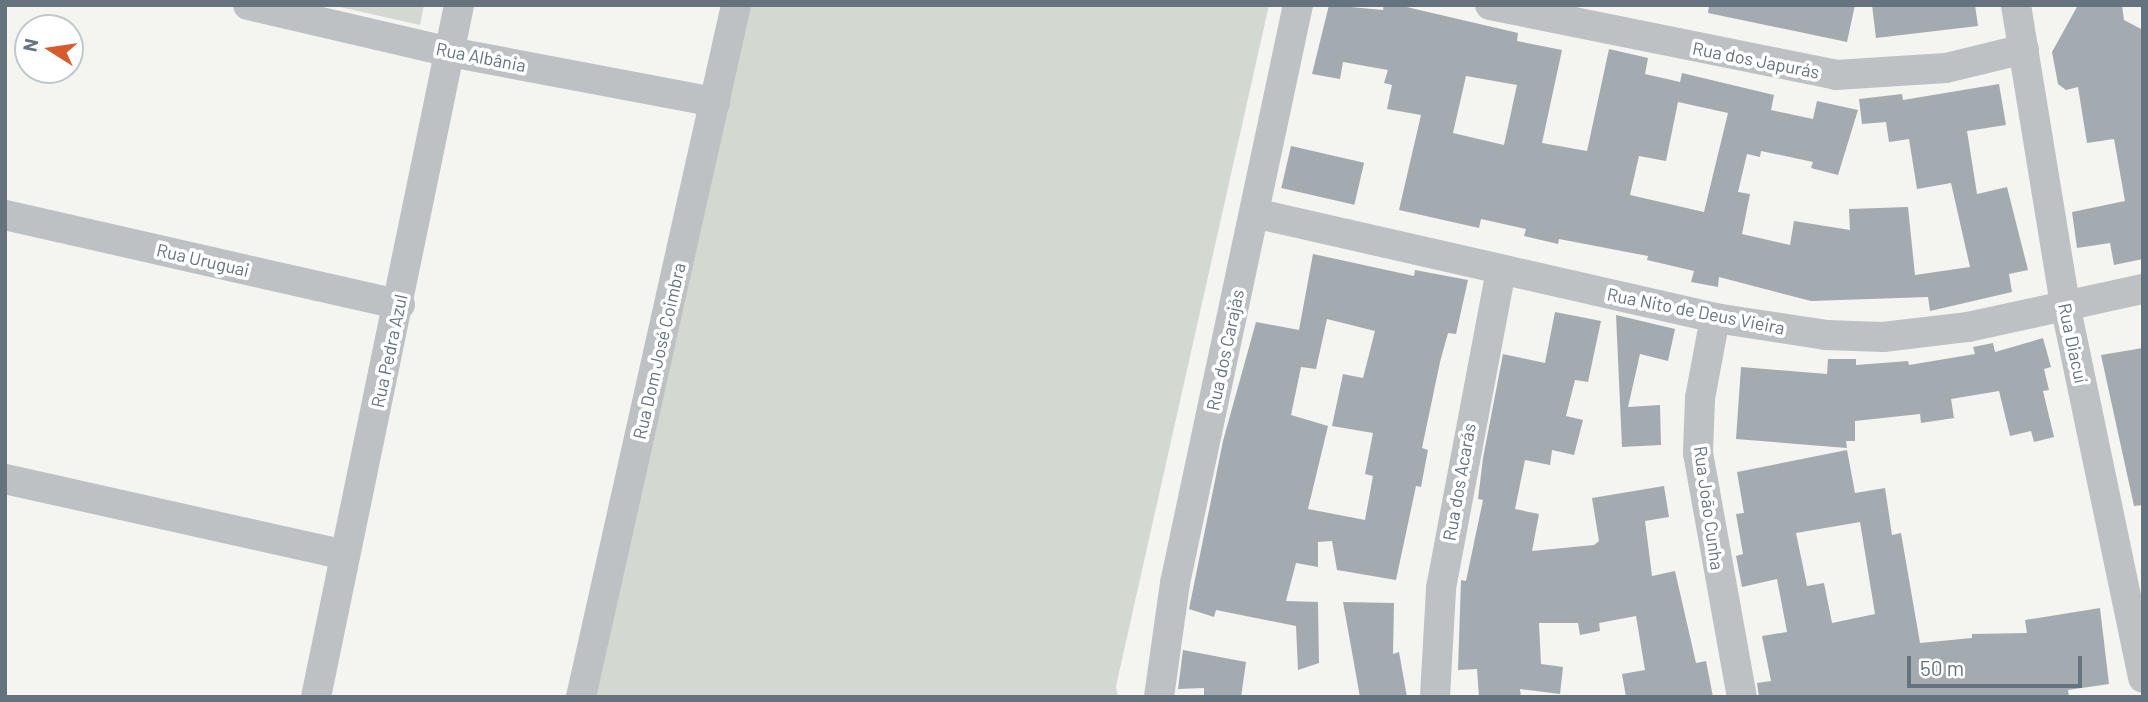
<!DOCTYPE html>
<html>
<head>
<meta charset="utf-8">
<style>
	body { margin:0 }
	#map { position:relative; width:2148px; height:702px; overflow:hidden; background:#f4f4f0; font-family:Barlow,sans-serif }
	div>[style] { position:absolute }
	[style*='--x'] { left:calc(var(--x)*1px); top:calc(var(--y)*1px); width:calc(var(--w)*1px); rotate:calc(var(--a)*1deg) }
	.green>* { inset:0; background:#d3d9d0 }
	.building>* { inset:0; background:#a4abb0; transform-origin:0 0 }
	.minor>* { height:30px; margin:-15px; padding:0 15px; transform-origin:15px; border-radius:15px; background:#bdc1c4 }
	span { translate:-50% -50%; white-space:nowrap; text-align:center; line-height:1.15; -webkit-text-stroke:7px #fff; paint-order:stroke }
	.street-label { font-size:18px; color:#65737f }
	.frame { position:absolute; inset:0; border:7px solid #65737f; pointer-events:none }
	.north { position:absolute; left:14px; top:14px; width:70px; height:70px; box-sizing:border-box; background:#fff; border:2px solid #c1c7cc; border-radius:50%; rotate:282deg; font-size:19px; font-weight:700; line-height:28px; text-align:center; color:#65737f }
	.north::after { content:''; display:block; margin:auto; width:24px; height:32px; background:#d65c2e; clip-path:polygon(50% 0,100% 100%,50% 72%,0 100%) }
	.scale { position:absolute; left:1907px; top:656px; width:175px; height:32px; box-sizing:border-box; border:4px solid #65737f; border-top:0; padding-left:9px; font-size:21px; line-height:24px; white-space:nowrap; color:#65737f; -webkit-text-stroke:5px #fff; paint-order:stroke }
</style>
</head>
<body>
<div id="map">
	<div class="green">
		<i style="clip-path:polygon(331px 5px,424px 5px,420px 25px)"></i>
		<i style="clip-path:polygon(751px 5px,1269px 5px,1116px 686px,1118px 697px,596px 697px)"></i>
	</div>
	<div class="building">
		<i style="clip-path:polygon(evenodd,1329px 5px,1383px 10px,1384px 5px,1398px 5px,1518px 33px,1517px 41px,1562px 50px,1542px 143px,1587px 151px,1609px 49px,1648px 58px,1645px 74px,1680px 82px,1682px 73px,1774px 95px,1771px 110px,1813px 119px,1817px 101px,1858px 110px,1838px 175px,1811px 168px,1813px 162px,1761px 151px,1760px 157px,1747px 154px,1738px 192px,1750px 194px,1742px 234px,1790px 245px,1794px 221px,1850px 230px,1849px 209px,1908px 207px,1915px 275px,1970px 267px,1951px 183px,1917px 189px,1909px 139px,1889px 142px,1886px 122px,1862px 124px,1859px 99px,1902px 94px,1903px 100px,1999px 84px,2006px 125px,1967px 131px,1977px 194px,2007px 187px,2028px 270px,2009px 274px,2012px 292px,1930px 311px,1928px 297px,1811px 301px,1719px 277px,1718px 287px,1691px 282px,1694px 271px,1647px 260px,1648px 256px,1559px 239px,1558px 244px,1524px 236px,1526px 229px,1481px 219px,1479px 228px,1399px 210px,1421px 115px,1387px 109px,1392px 85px,1384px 83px,1388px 70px,1343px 62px,1340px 79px,1312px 74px,1329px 5px,1466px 76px,1517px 85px,1504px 145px,1453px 133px,1466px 76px,1329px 5px,1678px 102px,1728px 113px,1704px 212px,1630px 195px,1639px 156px,1666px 161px,1678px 102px)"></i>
		<i style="clip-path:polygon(1709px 5px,1855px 5px,1847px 42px,1708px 13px)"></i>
		<i style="clip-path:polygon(1872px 5px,1975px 5px,1978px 26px,1876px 38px)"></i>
		<i style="clip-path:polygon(2078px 5px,2122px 5px,2124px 20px,2143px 30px,2143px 259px,2114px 265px,2110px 243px,2077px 248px,2072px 212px,2125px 201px,2114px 139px,2087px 143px,2078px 87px,2066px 90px,2058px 84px,2052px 52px)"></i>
		<i style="left:1291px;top:146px;width:75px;height:43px;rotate:13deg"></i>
		<i style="clip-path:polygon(evenodd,1313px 254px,1414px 276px,1415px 270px,1468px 280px,1456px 334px,1448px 333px,1440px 362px,1422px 448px,1428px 450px,1421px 487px,1416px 486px,1396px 580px,1337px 570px,1332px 541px,1318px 542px,1318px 567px,1296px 563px,1286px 601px,1318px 602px,1319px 663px,1298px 670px,1296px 626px,1216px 610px,1214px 617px,1189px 609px,1223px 441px,1256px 322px,1299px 330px,1313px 254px,1327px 319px,1375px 331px,1363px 378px,1343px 374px,1332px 426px,1373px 433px,1365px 474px,1373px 476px,1365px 520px,1308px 509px,1328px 426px,1291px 415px,1301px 367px,1316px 369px,1327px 319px)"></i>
		<i style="clip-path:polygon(1555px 312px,1601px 321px,1588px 382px,1575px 380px,1566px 416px,1583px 420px,1574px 455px,1552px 450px,1550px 465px,1525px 460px,1515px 509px,1539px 514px,1532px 551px,1594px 545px,1599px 541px,1592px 498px,1664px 486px,1669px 517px,1645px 521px,1652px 576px,1675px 571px,1696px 663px,1706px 661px,1713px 697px,1626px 697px,1622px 674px,1645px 670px,1636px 616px,1599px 623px,1600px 631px,1580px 635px,1578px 623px,1539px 623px,1541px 664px,1563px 667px,1560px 694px,1520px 689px,1521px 697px,1479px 697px,1477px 669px,1458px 670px,1461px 580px,1466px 581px,1483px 500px,1478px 499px,1483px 458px,1503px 354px,1545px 363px)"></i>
		<i style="clip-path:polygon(1616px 315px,1675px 329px,1668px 361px,1640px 354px,1628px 407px,1660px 405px,1661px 445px,1622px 447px)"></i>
		<i style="clip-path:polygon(2043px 338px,2051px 367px,2044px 369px,2049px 390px,2043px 391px,2054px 437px,2034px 442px,2031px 431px,2010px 436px,1999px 391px,1951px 399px,1954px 418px,1921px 423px,1920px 414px,1855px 421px,1855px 441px,1846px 441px,1847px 448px,1736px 439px,1741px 367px,1827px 374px,1828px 359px,1856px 359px,1856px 365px,1908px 361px,1909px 365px,1975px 354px,1973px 347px,1993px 343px,1995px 352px)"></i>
		<i style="clip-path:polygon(2143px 348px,2143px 505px,2134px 506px,2101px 355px)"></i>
		<i style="clip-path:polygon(evenodd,1847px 450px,1855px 493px,1885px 488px,1892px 535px,1901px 533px,1920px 643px,1972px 638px,1972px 634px,2027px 633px,2025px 620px,2100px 608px,2109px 684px,2068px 690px,2069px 697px,1759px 697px,1757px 683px,1771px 681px,1762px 636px,1787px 632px,1777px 579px,1742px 587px,1736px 556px,1743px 554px,1736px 514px,1744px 513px,1737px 472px,1847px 450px,1860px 522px,1875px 614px,1832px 623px,1824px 583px,1807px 586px,1796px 533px,1860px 522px)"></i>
		<i style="clip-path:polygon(1343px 602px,1394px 603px,1393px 654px,1399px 652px,1407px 697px,1360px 697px)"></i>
		<i style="clip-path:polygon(1183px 650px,1246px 662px,1241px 697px,1204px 697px,1204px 688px,1178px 689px)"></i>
	</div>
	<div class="minor">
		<i style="--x:248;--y:5;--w:207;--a:13.1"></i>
		<i style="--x:450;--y:52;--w:270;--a:10.7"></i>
		<i style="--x:1490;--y:5;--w:353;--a:11.4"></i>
		<i style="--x:1836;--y:75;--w:110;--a:-3.6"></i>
		<i style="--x:1946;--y:68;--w:80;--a:-13.7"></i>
		<i style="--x:2016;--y:5;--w:303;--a:80.7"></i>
		<i style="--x:2065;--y:304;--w:382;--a:78.2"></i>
		<i style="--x:1254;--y:213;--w:473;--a:12.8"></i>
		<i style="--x:1715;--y:318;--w:112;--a:8.7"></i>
		<i style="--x:1826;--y:335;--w:57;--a:2"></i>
		<i style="--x:1883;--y:337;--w:86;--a:-6.7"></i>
		<i style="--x:1968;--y:327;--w:179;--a:-12.3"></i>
		<i style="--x:5;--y:215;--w:405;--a:12.8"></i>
		<i style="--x:1715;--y:318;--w:81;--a:100.6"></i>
		<i style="--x:1700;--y:398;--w:55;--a:92.1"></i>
		<i style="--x:1698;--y:453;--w:248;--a:79.8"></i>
		<i style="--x:5;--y:479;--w:347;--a:12.6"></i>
		<i style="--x:316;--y:697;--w:707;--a:-78.32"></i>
		<i style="--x:581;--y:697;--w:709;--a:-77.37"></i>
		<i style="--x:1159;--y:697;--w:115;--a:-82"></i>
		<i style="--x:1175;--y:583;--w:591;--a:-77.99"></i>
		<i style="--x:1435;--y:697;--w:109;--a:-86.8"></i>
		<i style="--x:1441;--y:588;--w:324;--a:-79.3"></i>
	</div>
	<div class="street-label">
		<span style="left:481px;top:57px;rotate:11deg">Rua Albânia</span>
		<span style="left:1756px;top:60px;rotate:11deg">Rua dos Japurás</span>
		<span style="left:203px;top:260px;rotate:13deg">Rua Uruguai</span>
		<span style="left:1696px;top:311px;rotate:11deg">Rua Nito de Deus Vieira</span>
		<span style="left:2073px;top:343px;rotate:78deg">Rua Diacuí</span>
		<span style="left:1225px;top:350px;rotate:-78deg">Rua dos Carajás</span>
		<span style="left:389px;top:351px;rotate:-78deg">Rua Pedra Azul</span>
		<span style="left:659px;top:351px;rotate:-77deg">Rua Dom José Coimbra</span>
		<span style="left:1459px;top:482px;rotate:-80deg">Rua dos Acarás</span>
		<span style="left:1709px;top:508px;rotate:82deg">Rua João Cunha</span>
	</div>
	<div class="frame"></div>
	<div class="north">N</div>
	<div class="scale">50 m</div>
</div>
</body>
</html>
